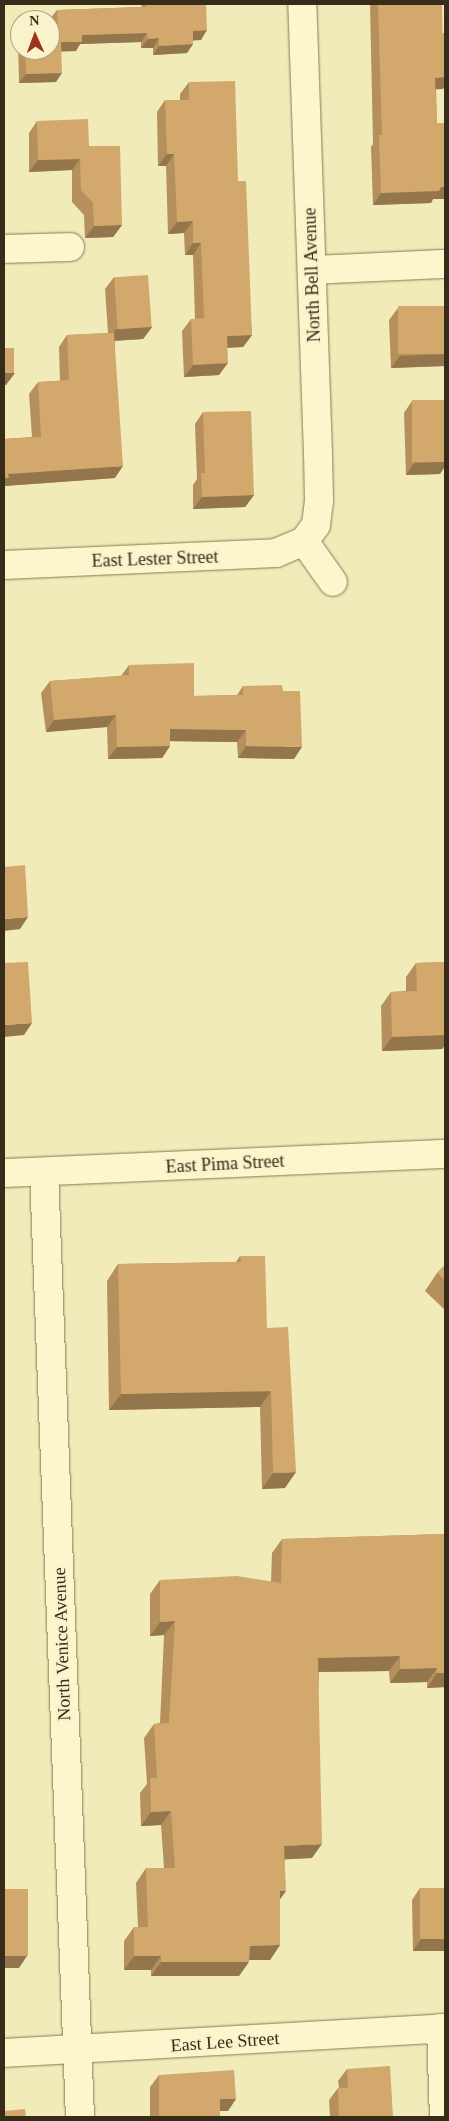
<!DOCTYPE html>
<html>
<head>
<meta charset="utf-8">
<style>
	body { margin:0 }
	#map { position:relative; width:449px; height:2121px; overflow:hidden; background:#f1eab9; font-family:Georgia,serif }
	div>[style] { position:absolute }
	[style*='--x'] { left:calc(var(--x)*1px); top:calc(var(--y)*1px); width:calc(var(--w)*1px); rotate:calc(var(--a)*1deg) }
	.roads { filter:drop-shadow(0 0 1px #897953) drop-shadow(0 0 1px #897953) }
	.minor>* { height:28px; margin:-14px; padding:0 14px; transform-origin:14px; border-radius:14px; background:#fcf6cd }
	.wall>* { inset:0; background:#b5905d }
	.shaded-wall>* { inset:0; background:#94764c }
	.building>* { inset:0; background:#d3a86c; transform-origin:0 0 }
	span { translate:-50% -50%; white-space:nowrap; text-align:center; line-height:1.15; -webkit-text-stroke:4.5px #f8f3ca; paint-order:stroke }
	.street-label { font-size:18px; color:#362c19 }
	.frame { position:absolute; inset:0; border:5px solid #362c19; pointer-events:none }
	.north { position:absolute; left:10px; top:10px; width:50px; height:50px; box-sizing:border-box; background:#f8f3ca; border:1px solid #aaa383; border-radius:50%; rotate:358deg; font-size:14px; font-weight:700; line-height:20px; text-align:center; color:#362c19 }
	.north::after { content:''; display:block; margin:auto; width:18px; height:22px; background:#9c331e; clip-path:polygon(50% 0,100% 100%,50% 72%,0 100%) }
</style>
</head>
<body>
<div id="map">
	<div class="roads">
		<div class="minor">
			<i style="--x:4;--y:249;--w:66;--a:-1.7"></i>
			<i style="--x:312;--y:270;--w:133;--a:-2.6"></i>
			<i style="--x:304;--y:541;--w:50;--a:54.7"></i>
			<i style="--x:4;--y:565;--w:272;--a:-2.5"></i>
			<i style="--x:276;--y:553;--w:30;--a:-23"></i>
			<i style="--x:304;--y:541;--w:20;--a:-53"></i>
			<i style="--x:316;--y:525;--w:24;--a:-83"></i>
			<i style="--x:319;--y:501;--w:47;--a:-91.2"></i>
			<i style="--x:318;--y:454;--w:450;--a:-92"></i>
			<i style="--x:44;--y:1172;--w:946;--a:87.82"></i>
			<i style="--x:4;--y:1173;--w:441;--a:-2.5"></i>
			<i style="--x:441;--y:2028;--w:89;--a:88.1"></i>
			<i style="--x:4;--y:2053;--w:442;--a:-3.2"></i>
		</div>
	</div>
	<div class="wall">
		<i style="clip-path:polygon(143px 4px,206px 4px,201px 40px,193px 40px,193px 44px,187px 53px,153px 55px,153px 48px,141px 48px,141px 42px,80px 44px,76px 51px,61px 51px,56px 82px,19px 83px,18px 42px,20px 40px,20px 50px,50px 50px,51px 33px,50px 19px,57px 10px,141px 7px)"></i>
		<i style="clip-path:polygon(370px 4px,442px 4px,443px 89px,436px 89px,437px 123px,445px 123px,445px 199px,433px 199px,431px 203px,373px 205px,371px 147px,373px 144px)"></i>
		<i style="clip-path:polygon(189px 82px,238px 181px,252px 335px,243px 347px,227px 348px,219px 375px,184px 377px,182px 331px,191px 319px,195px 319px,193px 255px,185px 255px,184px 233px,168px 234px,166px 166px,158px 166px,157px 112px,165px 100px,180px 100px,180px 94px)"></i>
		<i style="clip-path:polygon(37px 121px,89px 146px,122px 225px,113px 237px,85px 238px,84px 215px,72px 202px,72px 170px,29px 172px,29px 133px)"></i>
		<i style="clip-path:polygon(114px 277px,152px 327px,143px 339px,115px 341px,115px 478px,4px 486px,4px 439px,32px 437px,29px 394px,38px 382px,60px 381px,59px 347px,67px 335px,108px 333px,105px 289px)"></i>
		<i style="clip-path:polygon(445px 306px,445px 366px,391px 368px,389px 320px,398px 308px)"></i>
		<i style="clip-path:polygon(445px 400px,445px 466px,440px 474px,406px 475px,404px 413px,412px 401px)"></i>
		<i style="clip-path:polygon(203px 412px,254px 495px,245px 507px,193px 509px,193px 485px,197px 479px,195px 424px)"></i>
		<i style="clip-path:polygon(129px 665px,194px 696px,237px 695px,243px 686px,294px 759px,238px 758px,237px 742px,170px 741px,170px 746px,162px 758px,108px 759px,107px 727px,46px 732px,41px 693px,50px 681px,121px 676px)"></i>
		<i style="clip-path:polygon(445px 962px,445px 1045px,442px 1049px,382px 1051px,381px 1006px,391px 992px,406px 991px,406px 977px,416px 963px)"></i>
		<i style="clip-path:polygon(240px 1256px,267px 1328px,285px 1488px,262px 1489px,260px 1407px,109px 1410px,107px 1281px,118px 1264px,236px 1262px)"></i>
		<i style="clip-path:polygon(445px 1265px,445px 1310px,425px 1291px,437px 1273px)"></i>
		<i style="clip-path:polygon(445px 1534px,445px 1687px,427px 1688px,427px 1682px,390px 1683px,389px 1671px,319px 1672px,312px 1858px,285px 1859px,280px 1899px,280px 1945px,270px 1960px,249px 1960px,239px 1976px,151px 1976px,151px 1970px,124px 1970px,124px 1941px,134px 1927px,138px 1927px,136px 1883px,146px 1868px,164px 1868px,161px 1825px,141px 1826px,140px 1793px,147px 1784px,144px 1738px,154px 1724px,160px 1723px,164px 1635px,150px 1636px,150px 1594px,160px 1580px,271px 1582px,272px 1553px,282px 1539px)"></i>
		<i style="clip-path:polygon(420px 1888px,445px 1951px,413px 1951px,412px 1900px)"></i>
		<i style="clip-path:polygon(347px 2069px,393px 2117px,330px 2117px,329px 2100px,338px 2088px,339px 2088px,338px 2081px)"></i>
		<i style="clip-path:polygon(159px 2075px,228px 2111px,220px 2111px,220px 2117px,150px 2117px,150px 2087px)"></i>
	</div>
	<div class="shaded-wall">
		<i style="clip-path:polygon(207px 30px,201px 40px,186px 41px,193px 31px)"></i>
		<i style="clip-path:polygon(147px 33px,141px 42px,80px 44px,76px 51px,54px 52px,61px 42px,82px 35px)"></i>
		<i style="clip-path:polygon(159px 38px,153px 48px,141px 48px,148px 39px)"></i>
		<i style="clip-path:polygon(193px 44px,187px 53px,153px 55px,159px 46px)"></i>
		<i style="clip-path:polygon(62px 73px,56px 82px,19px 83px,26px 74px)"></i>
		<i style="clip-path:polygon(445px 77px,445px 85px,443px 89px,427px 90px,435px 78px)"></i>
		<i style="clip-path:polygon(167px 154px,174px 154px,166px 166px,158px 166px)"></i>
		<i style="clip-path:polygon(80px 159px,72px 170px,29px 172px,38px 160px)"></i>
		<i style="clip-path:polygon(441px 187px,445px 187px,445px 199px,433px 199px,431px 203px,373px 205px,381px 193px)"></i>
		<i style="clip-path:polygon(193px 221px,184px 233px,168px 234px,177px 222px)"></i>
		<i style="clip-path:polygon(122px 225px,113px 237px,85px 238px,94px 226px)"></i>
		<i style="clip-path:polygon(193px 243px,201px 243px,193px 255px,185px 255px)"></i>
		<i style="clip-path:polygon(152px 327px,143px 339px,108px 341px,116px 329px)"></i>
		<i style="clip-path:polygon(252px 335px,243px 347px,218px 348px,227px 336px)"></i>
		<i style="clip-path:polygon(445px 354px,445px 366px,391px 368px,400px 356px)"></i>
		<i style="clip-path:polygon(228px 363px,219px 375px,184px 377px,193px 365px)"></i>
		<i style="clip-path:polygon(4px 373px,15px 373px,6px 385px,4px 385px)"></i>
		<i style="clip-path:polygon(445px 462px,445px 466px,440px 474px,406px 475px,414px 463px)"></i>
		<i style="clip-path:polygon(123px 466px,115px 478px,4px 486px,4px 478px,8px 474px)"></i>
		<i style="clip-path:polygon(254px 495px,245px 507px,193px 509px,202px 497px)"></i>
		<i style="clip-path:polygon(116px 715px,107px 727px,46px 732px,54px 720px)"></i>
		<i style="clip-path:polygon(170px 729px,246px 730px,237px 742px,162px 741px)"></i>
		<i style="clip-path:polygon(170px 746px,162px 758px,108px 759px,117px 747px)"></i>
		<i style="clip-path:polygon(246px 746px,302px 747px,294px 759px,238px 758px)"></i>
		<i style="clip-path:polygon(28px 917px,20px 929px,4px 931px,4px 919px)"></i>
		<i style="clip-path:polygon(32px 1023px,24px 1035px,4px 1037px,4px 1025px)"></i>
		<i style="clip-path:polygon(445px 1035px,445px 1045px,442px 1049px,382px 1051px,392px 1037px)"></i>
		<i style="clip-path:polygon(271px 1391px,260px 1407px,109px 1410px,121px 1394px)"></i>
		<i style="clip-path:polygon(296px 1472px,285px 1488px,262px 1489px,273px 1473px)"></i>
		<i style="clip-path:polygon(175px 1621px,164px 1635px,150px 1636px,160px 1622px)"></i>
		<i style="clip-path:polygon(400px 1656px,389px 1671px,308px 1672px,318px 1658px)"></i>
		<i style="clip-path:polygon(437px 1668px,427px 1682px,390px 1683px,400px 1669px)"></i>
		<i style="clip-path:polygon(437px 1673px,445px 1673px,445px 1687px,427px 1688px)"></i>
		<i style="clip-path:polygon(171px 1811px,161px 1825px,141px 1826px,151px 1812px)"></i>
		<i style="clip-path:polygon(322px 1844px,312px 1858px,274px 1860px,284px 1846px)"></i>
		<i style="clip-path:polygon(280px 1891px,286px 1891px,276px 1905px)"></i>
		<i style="clip-path:polygon(421px 1939px,445px 1939px,445px 1951px,413px 1951px)"></i>
		<i style="clip-path:polygon(280px 1945px,270px 1960px,240px 1960px,250px 1946px)"></i>
		<i style="clip-path:polygon(4px 1956px,27px 1956px,19px 1968px,4px 1968px)"></i>
		<i style="clip-path:polygon(134px 1956px,161px 1956px,151px 1970px,124px 1970px)"></i>
		<i style="clip-path:polygon(161px 1962px,249px 1962px,239px 1976px,151px 1976px)"></i>
		<i style="clip-path:polygon(220px 2099px,236px 2099px,228px 2111px,211px 2111px)"></i>
	</div>
	<div class="building">
		<i style="clip-path:polygon(146px 4px,206px 4px,207px 30px,193px 31px,193px 44px,159px 46px,159px 38px,148px 39px,147px 33px,82px 35px,82px 42px,61px 42px,62px 73px,26px 74px,25px 50px,50px 50px,50px 33px,58px 33px,57px 10px,146px 7px)"></i>
		<i style="clip-path:polygon(378px 4px,442px 4px,442px 33px,445px 33px,445px 77px,435px 78px,437px 123px,445px 123px,445px 187px,441px 187px,439px 191px,381px 193px,379px 135px,382px 135px)"></i>
		<i style="clip-path:polygon(235px 81px,238px 181px,246px 181px,252px 335px,227px 336px,228px 363px,193px 365px,191px 319px,204px 318px,201px 243px,193px 243px,193px 221px,177px 222px,174px 154px,167px 154px,165px 100px,189px 100px,189px 82px)"></i>
		<i style="clip-path:polygon(88px 119px,89px 146px,120px 146px,122px 225px,94px 226px,93px 203px,81px 190px,80px 159px,38px 160px,37px 121px)"></i>
		<i style="left:148px;top:275px;width:52px;height:34px;rotate:86deg"></i>
		<i style="left:445px;top:306px;width:48px;height:47px;rotate:90deg"></i>
		<i style="clip-path:polygon(114px 333px,123px 466px,8px 474px,9px 478px,4px 478px,4px 439px,41px 437px,38px 382px,69px 380px,67px 335px)"></i>
		<i style="left:4px;top:348px;width:10px;height:25px"></i>
		<i style="left:445px;top:400px;width:62px;height:33px;rotate:90deg"></i>
		<i style="clip-path:polygon(251px 411px,254px 495px,202px 497px,201px 473px,205px 473px,203px 412px)"></i>
		<i style="clip-path:polygon(194px 663px,194px 696px,243px 695px,243px 686px,282px 685px,283px 691px,300px 691px,302px 747px,246px 746px,246px 730px,170px 729px,170px 746px,117px 747px,116px 715px,54px 720px,50px 681px,129px 675px,129px 665px)"></i>
		<i style="clip-path:polygon(25px 865px,28px 917px,4px 919px,4px 867px)"></i>
		<i style="clip-path:polygon(28px 962px,32px 1023px,4px 1025px,4px 963px)"></i>
		<i style="clip-path:polygon(445px 962px,445px 1035px,392px 1037px,391px 992px,417px 991px,416px 963px)"></i>
		<i style="clip-path:polygon(240px 1256px,265px 1256px,267px 1328px,288px 1327px,296px 1472px,273px 1473px,271px 1391px,274px 1391px,121px 1394px,118px 1264px,241px 1262px)"></i>
		<i style="clip-path:polygon(445px 1265px,445px 1280px,437px 1273px)"></i>
		<i style="clip-path:polygon(445px 1534px,445px 1673px,437px 1673px,437px 1668px,400px 1669px,400px 1656px,318px 1658px,322px 1844px,284px 1846px,286px 1891px,280px 1891px,280px 1945px,250px 1946px,249px 1962px,161px 1962px,161px 1956px,134px 1956px,134px 1927px,148px 1927px,146px 1868px,175px 1868px,171px 1811px,151px 1812px,150px 1778px,157px 1778px,154px 1724px,169px 1723px,175px 1621px,160px 1622px,160px 1580px,237px 1576px,281px 1583px,282px 1539px)"></i>
		<i style="left:420px;top:1888px;width:25px;height:51px"></i>
		<i style="left:4px;top:1889px;width:24px;height:67px"></i>
		<i style="clip-path:polygon(390px 2066px,393px 2117px,339px 2117px,338px 2088px,348px 2088px,347px 2069px)"></i>
		<i style="clip-path:polygon(234px 2070px,236px 2099px,220px 2099px,220px 2117px,159px 2117px,159px 2075px)"></i>
		<i style="clip-path:polygon(25px 2109px,26px 2117px,4px 2117px,4px 2111px)"></i>
	</div>
	<div class="street-label">
		<span style="left:312px;top:275px;rotate:-92deg">North Bell Avenue</span>
		<span style="left:155px;top:559px;rotate:-2deg">East Lester Street</span>
		<span style="left:225px;top:1164px;rotate:-3deg">East Pima Street</span>
		<span style="left:62px;top:1644px;rotate:-92deg">North Venice Avenue</span>
		<span style="left:225px;top:2042px;rotate:-4deg">East Lee Street</span>
	</div>
	<div class="frame"></div>
	<div class="north">N</div>
</div>
</body>
</html>
